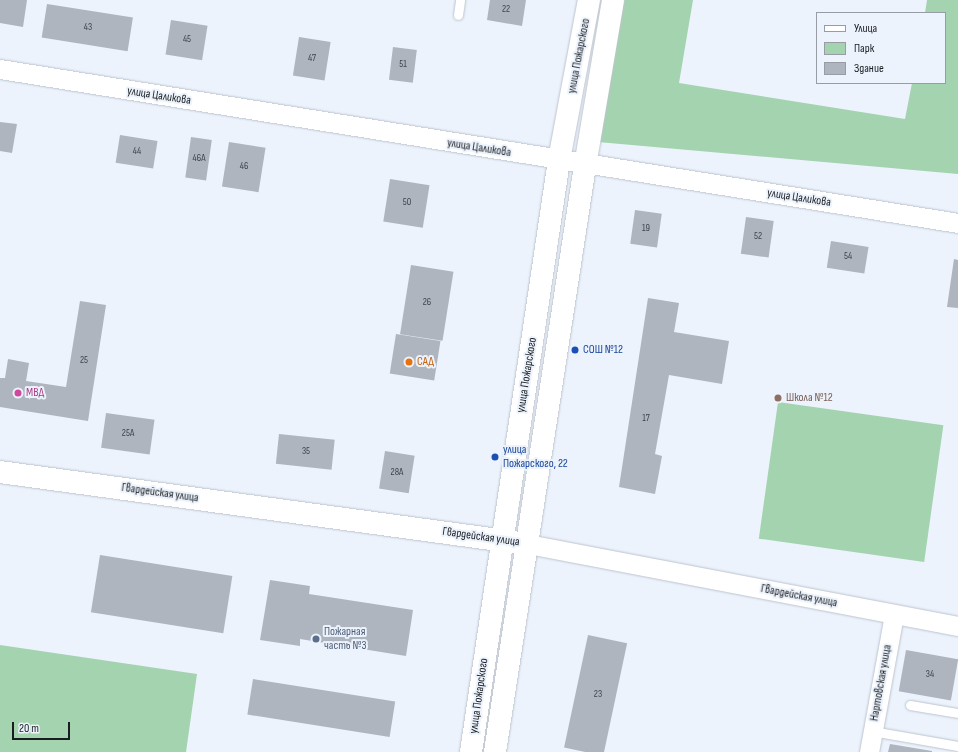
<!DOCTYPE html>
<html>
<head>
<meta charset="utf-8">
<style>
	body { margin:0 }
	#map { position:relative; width:958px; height:752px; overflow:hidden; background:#ecf3fd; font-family:"Sofia Sans Condensed",sans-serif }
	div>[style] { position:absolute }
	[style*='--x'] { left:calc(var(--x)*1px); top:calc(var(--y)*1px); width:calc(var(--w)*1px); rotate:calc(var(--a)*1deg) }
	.green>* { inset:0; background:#a4d3b0; transform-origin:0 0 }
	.building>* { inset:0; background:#afb5bf; transform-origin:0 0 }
	.roads { filter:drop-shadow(0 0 1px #bdc4cd) drop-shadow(0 0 1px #bdc4cd) }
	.lane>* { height:9px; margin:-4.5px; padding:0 4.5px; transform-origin:4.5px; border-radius:4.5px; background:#fff }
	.street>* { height:19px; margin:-9.5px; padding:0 9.5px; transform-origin:9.5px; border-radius:9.5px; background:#fff }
	.secondary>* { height:22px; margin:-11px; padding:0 11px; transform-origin:11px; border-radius:11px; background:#fff }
	.primary>* { height:22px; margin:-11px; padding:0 11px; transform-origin:11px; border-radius:11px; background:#fff }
	.dots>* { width:11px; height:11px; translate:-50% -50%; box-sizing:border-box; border:2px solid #ecf3fd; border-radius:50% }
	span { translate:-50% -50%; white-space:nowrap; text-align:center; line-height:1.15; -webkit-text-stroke:4px #ecf3fd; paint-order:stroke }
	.number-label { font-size:10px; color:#3f4348 }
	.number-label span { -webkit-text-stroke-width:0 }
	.street-label { font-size:12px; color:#1a1d20 }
	.transit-label { font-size:12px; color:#164399 }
	.left { translate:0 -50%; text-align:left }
	.food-label { font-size:12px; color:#c56008 }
	.hotel-label { font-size:12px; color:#b23c85 }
	.education-label { font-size:12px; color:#785e54 }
	.service-label { font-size:12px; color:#4e5e75 }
	.legend { position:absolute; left:816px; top:12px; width:130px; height:72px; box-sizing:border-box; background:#ecf3fd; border:1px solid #989da5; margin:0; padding:5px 7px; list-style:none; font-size:12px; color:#1a1d20 }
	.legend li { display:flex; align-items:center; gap:8px; height:20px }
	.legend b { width:20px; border:1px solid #989da5 }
	.scale { position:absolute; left:12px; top:722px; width:58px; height:18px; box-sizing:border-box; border:2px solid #1a1d20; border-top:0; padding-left:5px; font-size:12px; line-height:14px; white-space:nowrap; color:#1a1d20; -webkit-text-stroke:3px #ecf3fd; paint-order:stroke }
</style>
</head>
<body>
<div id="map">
	<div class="green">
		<i style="clip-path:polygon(623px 0,693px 0,679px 83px,905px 119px,912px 83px,945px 83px,945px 13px,925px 13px,927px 0,958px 0,958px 174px,598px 142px)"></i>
		<i style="left:778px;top:402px;width:167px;height:138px;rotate:8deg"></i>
		<i style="clip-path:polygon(0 645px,197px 674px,186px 752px,0 752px)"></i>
	</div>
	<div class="building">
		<i style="clip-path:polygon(0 0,27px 0,23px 27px,0 23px)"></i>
		<i style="clip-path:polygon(490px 0,526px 0,522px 26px,487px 20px)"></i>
		<i style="left:47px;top:4px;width:87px;height:34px;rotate:9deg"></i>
		<i style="left:171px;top:20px;width:37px;height:35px;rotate:9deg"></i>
		<i style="left:299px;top:37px;width:32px;height:39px;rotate:9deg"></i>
		<i style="left:393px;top:47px;width:24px;height:33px;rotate:7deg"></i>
		<i style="clip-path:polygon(0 122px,17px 124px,12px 153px,0 151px)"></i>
		<i style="left:120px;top:135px;width:38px;height:28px;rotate:9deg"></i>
		<i style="left:191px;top:137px;width:21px;height:41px;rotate:8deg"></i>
		<i style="left:229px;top:142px;width:37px;height:45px;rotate:9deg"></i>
		<i style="left:390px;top:179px;width:40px;height:43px;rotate:9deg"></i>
		<i style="left:635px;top:210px;width:27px;height:34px;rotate:8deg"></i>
		<i style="left:746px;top:217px;width:28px;height:37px;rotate:8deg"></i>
		<i style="left:831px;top:241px;width:38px;height:27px;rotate:9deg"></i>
		<i style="clip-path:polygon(954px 259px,958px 260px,958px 308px,947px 307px)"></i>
		<i style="left:411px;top:265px;width:43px;height:70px;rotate:9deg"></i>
		<i style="clip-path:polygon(648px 298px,679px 303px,674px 332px,729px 341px,722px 384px,669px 375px,655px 454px,662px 456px,655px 494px,619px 487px)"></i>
		<i style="clip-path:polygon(80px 301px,106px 305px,88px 421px,0 407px,0 378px,5px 378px,8px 359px,29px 363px,26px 381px,66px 387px)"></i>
		<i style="left:396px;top:334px;width:45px;height:40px;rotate:9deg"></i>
		<i style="left:106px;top:413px;width:49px;height:35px;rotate:8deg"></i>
		<i style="left:279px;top:434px;width:56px;height:30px;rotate:6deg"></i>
		<i style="left:385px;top:451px;width:30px;height:38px;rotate:9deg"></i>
		<i style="left:100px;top:555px;width:134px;height:58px;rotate:9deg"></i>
		<i style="clip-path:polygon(270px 580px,310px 586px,309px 594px,413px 610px,406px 656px,300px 639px,300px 646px,260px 640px)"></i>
		<i style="left:588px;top:635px;width:40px;height:115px;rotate:12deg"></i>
		<i style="left:906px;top:650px;width:53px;height:42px;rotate:10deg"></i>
		<i style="left:253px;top:679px;width:144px;height:36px;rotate:9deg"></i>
		<i style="clip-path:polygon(890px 744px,932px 751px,932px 752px,888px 752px)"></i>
	</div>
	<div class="roads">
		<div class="lane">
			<i style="--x:458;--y:15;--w:15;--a:-82"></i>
			<i style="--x:910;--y:705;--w:49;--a:9.5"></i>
			<i style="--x:872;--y:731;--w:87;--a:9.9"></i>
		</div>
		<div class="street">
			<i style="--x:0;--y:69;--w:970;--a:9.13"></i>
			<i style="--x:528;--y:544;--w:438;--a:10.8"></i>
			<i style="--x:869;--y:752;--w:139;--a:-79.7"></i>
		</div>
		<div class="secondary">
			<i style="--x:0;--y:472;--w:533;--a:7.77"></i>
		</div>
		<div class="primary">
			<i style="--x:471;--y:752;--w:599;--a:-81.54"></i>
			<i style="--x:559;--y:160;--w:163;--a:-79.4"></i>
			<i style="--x:495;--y:752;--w:593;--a:-81.27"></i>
			<i style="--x:585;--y:166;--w:168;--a:-80.4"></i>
		</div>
	</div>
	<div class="dots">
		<i style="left:575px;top:350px;background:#1a4fb4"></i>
		<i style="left:409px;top:362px;background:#e8710a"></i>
		<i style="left:18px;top:393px;background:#d1479c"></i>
		<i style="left:778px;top:398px;background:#8d6e63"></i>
		<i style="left:495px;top:457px;background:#1a4fb4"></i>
		<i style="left:316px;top:639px;background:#5c6f8a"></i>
	</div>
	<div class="number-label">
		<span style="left:506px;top:10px">22</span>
		<span style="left:88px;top:28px">43</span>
		<span style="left:187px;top:40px">45</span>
		<span style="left:312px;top:59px">47</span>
		<span style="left:403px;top:65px">51</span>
		<span style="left:137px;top:152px">44</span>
		<span style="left:199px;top:159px">46А</span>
		<span style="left:244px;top:167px">46</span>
		<span style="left:407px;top:203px">50</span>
		<span style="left:646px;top:229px">19</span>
		<span style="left:758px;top:237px">52</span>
		<span style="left:848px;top:257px">54</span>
		<span style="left:427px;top:303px">26</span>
		<span style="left:84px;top:361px">25</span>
		<span style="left:646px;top:419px">17</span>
		<span style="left:128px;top:434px">25А</span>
		<span style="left:306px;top:452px">35</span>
		<span style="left:397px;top:473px">28А</span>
		<span style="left:930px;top:675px">34</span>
		<span style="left:598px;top:695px">23</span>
	</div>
	<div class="street-label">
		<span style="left:579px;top:56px;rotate:-79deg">улица Пожарского</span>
		<span style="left:159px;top:96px;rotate:9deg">улица Цаликова</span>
		<span style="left:479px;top:148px;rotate:9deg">улица Цаликова</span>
		<span style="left:799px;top:198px;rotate:9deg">улица Цаликова</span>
		<span style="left:527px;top:375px;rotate:-81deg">улица Пожарского</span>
		<span style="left:160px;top:493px;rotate:8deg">Гвардейская улица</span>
		<span style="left:481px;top:537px;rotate:8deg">Гвардейская улица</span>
		<span style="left:799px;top:596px;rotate:11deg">Гвардейская улица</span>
		<span style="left:881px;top:683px;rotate:-80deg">Нартовская улица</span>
		<span style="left:479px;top:696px;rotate:-82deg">улица Пожарского</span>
	</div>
	<div class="transit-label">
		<span class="left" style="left:583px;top:350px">СОШ №12</span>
		<span class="left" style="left:503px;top:457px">улица<br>Пожарского, 22</span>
	</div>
	<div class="food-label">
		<span class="left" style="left:417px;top:362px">САД</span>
	</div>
	<div class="hotel-label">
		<span class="left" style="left:26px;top:393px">МВД</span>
	</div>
	<div class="education-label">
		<span class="left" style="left:786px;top:398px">Школа №12</span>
	</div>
	<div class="service-label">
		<span class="left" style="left:324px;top:639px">Пожарная<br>часть №3</span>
	</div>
	<ul class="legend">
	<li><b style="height:5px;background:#fff"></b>Улица</li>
	<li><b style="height:11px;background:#a4d3b0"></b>Парк</li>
	<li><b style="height:11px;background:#afb5bf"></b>Здание</li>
	</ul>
	<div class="scale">20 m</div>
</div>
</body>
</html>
